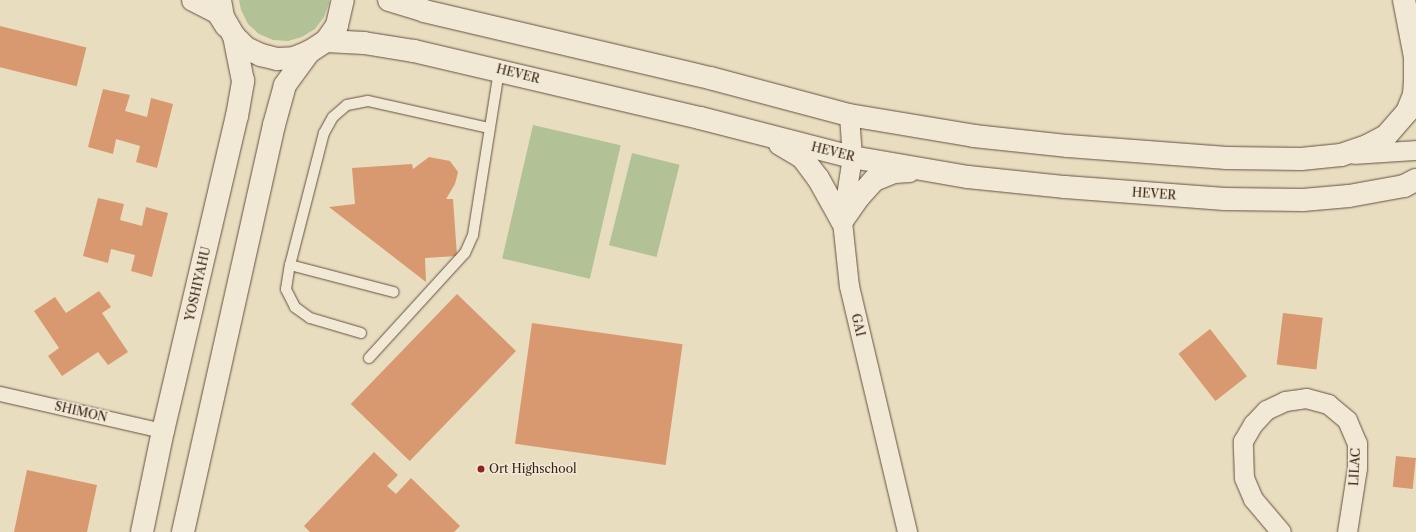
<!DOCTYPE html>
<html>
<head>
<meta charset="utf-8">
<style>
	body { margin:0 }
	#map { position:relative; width:1416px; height:532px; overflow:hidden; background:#e9ddc0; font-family:"Libre Caslon Text",serif }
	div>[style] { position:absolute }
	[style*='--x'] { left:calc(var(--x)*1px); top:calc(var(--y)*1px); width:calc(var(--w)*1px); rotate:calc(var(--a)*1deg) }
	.green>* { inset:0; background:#b2c296; transform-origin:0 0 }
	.building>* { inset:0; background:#d89870; transform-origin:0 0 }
	.roads { filter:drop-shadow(0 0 1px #665140) drop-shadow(0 0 1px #665140) }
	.service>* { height:10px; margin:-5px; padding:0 5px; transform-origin:5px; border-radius:5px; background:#f1e9d6 }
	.pedestrian>* { height:14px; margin:-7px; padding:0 7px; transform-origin:7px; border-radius:7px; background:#f1e9d6 }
	.minor>* { height:19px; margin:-9.5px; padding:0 9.5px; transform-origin:9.5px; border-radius:9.5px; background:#f1e9d6 }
	.tertiary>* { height:22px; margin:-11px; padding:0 11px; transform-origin:11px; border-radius:11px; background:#f1e9d6 }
	.dots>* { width:11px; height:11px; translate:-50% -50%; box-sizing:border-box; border:2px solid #f1e9d6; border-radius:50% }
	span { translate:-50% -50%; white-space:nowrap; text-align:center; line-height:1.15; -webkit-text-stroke:3px #f1e9d6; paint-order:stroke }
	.street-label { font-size:12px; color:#3a2215 }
	.poi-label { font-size:12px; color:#3a2215 }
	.left { translate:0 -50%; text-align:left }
</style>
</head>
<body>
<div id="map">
	<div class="green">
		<i style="clip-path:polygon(239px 0,329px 0,329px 3px,324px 17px,315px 29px,302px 37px,288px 41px,273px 40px,259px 34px,248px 24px,241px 10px)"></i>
		<i style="left:533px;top:125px;width:90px;height:137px;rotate:13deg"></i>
		<i style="left:632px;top:153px;width:49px;height:95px;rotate:14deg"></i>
	</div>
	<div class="building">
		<i style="left:0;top:26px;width:89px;height:40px;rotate:14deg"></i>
		<i style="clip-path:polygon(103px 89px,130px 95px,125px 111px,147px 117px,151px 98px,173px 104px,157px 168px,136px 162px,140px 146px,116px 139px,113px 154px,88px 147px)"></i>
		<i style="clip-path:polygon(429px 157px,450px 161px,458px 172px,455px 184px,446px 199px,453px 199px,457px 256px,425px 258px,426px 282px,329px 207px,355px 204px,352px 168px,412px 164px,413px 169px)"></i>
		<i style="clip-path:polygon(98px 198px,124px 204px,120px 220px,142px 226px,146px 207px,168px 213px,152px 277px,131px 271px,135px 255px,111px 249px,108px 263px,83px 256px)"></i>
		<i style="clip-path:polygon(99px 291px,111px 307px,102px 313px,128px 352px,108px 365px,98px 352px,62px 376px,48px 356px,59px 348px,34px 311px,55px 297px,66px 313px)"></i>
		<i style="left:457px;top:294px;width:82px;height:153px;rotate:44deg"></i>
		<i style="left:1283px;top:313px;width:40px;height:52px;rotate:7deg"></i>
		<i style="left:532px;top:323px;width:152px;height:122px;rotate:8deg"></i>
		<i style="left:1210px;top:329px;width:60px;height:40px;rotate:52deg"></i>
		<i style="clip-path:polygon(374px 452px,398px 475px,387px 486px,396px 494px,411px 478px,460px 526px,454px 532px,310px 532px,304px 526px)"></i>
		<i style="left:1396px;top:456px;width:20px;height:31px;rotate:6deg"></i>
		<i style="clip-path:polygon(27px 470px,97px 485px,87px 532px,14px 532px)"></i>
	</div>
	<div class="roads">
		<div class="service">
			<i style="--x:290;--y:265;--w:107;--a:14.6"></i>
			<i style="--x:361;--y:333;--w:53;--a:-163.6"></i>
			<i style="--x:310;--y:318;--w:19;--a:-144"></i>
			<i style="--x:295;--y:307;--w:20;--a:-117"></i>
			<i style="--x:286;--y:289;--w:24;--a:-81"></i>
			<i style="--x:290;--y:265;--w:136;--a:-75.6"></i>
			<i style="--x:324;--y:133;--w:18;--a:-61"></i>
			<i style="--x:333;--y:117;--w:18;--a:-41"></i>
			<i style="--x:347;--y:105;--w:21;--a:-11"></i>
			<i style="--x:368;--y:101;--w:124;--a:12.6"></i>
			<i style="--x:369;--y:358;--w:142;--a:-47.6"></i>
			<i style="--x:465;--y:253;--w:20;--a:-66"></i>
			<i style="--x:473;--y:235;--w:167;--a:-81"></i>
		</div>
		<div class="pedestrian">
			<i style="--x:0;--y:394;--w:167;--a:12.8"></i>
		</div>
		<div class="minor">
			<i style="--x:849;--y:115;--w:42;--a:85.9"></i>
			<i style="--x:852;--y:157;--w:65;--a:98.9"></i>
			<i style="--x:842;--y:221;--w:65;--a:83.9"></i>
			<i style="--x:849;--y:286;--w:253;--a:76.7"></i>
			<i style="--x:1354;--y:154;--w:62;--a:-3.7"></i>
			<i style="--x:1281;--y:532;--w:43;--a:-130.3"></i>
			<i style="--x:1253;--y:499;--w:23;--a:-113"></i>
			<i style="--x:1244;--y:478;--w:37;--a:-92"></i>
			<i style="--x:1243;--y:441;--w:20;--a:-60"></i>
			<i style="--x:1253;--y:424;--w:19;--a:-47"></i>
			<i style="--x:1266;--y:410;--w:21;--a:-25"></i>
			<i style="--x:1285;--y:401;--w:21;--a:-8"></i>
			<i style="--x:1306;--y:398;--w:23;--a:15"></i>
			<i style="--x:1328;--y:404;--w:25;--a:40"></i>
			<i style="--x:1347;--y:420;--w:25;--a:67"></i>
			<i style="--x:1357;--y:443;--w:25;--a:90"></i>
			<i style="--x:1357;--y:468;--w:65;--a:98.9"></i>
		</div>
		<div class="tertiary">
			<i style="--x:193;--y:0;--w:28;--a:27"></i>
			<i style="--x:218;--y:13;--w:15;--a:58"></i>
			<i style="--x:220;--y:0;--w:17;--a:80"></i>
			<i style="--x:223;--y:17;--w:22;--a:60"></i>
			<i style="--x:234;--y:36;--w:17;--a:45"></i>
			<i style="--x:246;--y:48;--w:17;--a:25"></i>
			<i style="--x:261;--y:55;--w:16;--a:14"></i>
			<i style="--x:277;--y:59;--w:17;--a:-3"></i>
			<i style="--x:294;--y:58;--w:16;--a:-22"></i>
			<i style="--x:309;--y:52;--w:20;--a:-33"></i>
			<i style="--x:326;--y:41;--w:19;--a:-55"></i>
			<i style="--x:337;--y:25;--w:26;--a:-77"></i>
			<i style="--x:389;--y:0;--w:37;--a:17"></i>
			<i style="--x:424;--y:11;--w:294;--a:13.2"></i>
			<i style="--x:710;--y:78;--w:144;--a:14.9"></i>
			<i style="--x:849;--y:115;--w:127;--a:9.5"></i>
			<i style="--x:974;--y:136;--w:95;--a:6.1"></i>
			<i style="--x:1068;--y:146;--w:159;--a:4.3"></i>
			<i style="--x:1227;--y:158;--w:74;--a:0.8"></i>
			<i style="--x:1301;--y:159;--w:40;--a:-5.7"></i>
			<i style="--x:1341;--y:155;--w:28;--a:-19"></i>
			<i style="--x:1367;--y:146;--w:21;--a:-28"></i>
			<i style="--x:1386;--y:136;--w:32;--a:-49"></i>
			<i style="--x:1407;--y:112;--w:18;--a:-68"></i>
			<i style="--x:1414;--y:95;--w:16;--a:-86"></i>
			<i style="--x:1415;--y:79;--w:22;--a:-90"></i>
			<i style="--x:1415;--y:57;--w:58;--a:-100.9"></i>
			<i style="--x:326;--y:41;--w:38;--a:3"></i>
			<i style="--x:364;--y:43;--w:51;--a:9.1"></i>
			<i style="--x:414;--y:51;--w:294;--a:13.2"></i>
			<i style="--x:700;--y:118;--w:157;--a:14.4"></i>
			<i style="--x:852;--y:157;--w:118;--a:9.8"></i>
			<i style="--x:968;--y:177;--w:98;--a:5.9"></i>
			<i style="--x:1065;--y:187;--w:160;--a:4.3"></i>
			<i style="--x:1225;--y:199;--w:78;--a:0.7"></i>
			<i style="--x:1303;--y:200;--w:46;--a:-5"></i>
			<i style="--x:1349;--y:196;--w:56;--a:-10.3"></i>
			<i style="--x:1404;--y:186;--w:13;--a:-27"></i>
			<i style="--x:780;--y:144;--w:26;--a:31"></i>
			<i style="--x:802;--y:157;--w:26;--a:53"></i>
			<i style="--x:818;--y:178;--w:49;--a:60.8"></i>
			<i style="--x:842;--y:221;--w:28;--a:-55"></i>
			<i style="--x:858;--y:198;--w:24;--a:-48"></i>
			<i style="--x:874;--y:180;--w:22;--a:-22"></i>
			<i style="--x:894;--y:172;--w:15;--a:-4"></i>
			<i style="--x:142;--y:532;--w:103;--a:-78.3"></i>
			<i style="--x:163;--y:431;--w:324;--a:-76.8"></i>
			<i style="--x:237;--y:116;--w:36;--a:-80"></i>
			<i style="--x:243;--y:81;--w:46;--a:-101.3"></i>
			<i style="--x:183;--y:532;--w:417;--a:-77.4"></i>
			<i style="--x:274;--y:125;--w:41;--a:-74.6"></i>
			<i style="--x:285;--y:85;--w:41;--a:-54"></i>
		</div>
	</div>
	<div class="dots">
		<i style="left:481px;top:469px;background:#8f2418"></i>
	</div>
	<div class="street-label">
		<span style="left:518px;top:74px;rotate:14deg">HEVER</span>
		<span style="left:833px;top:152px;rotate:14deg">HEVER</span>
		<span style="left:1154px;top:194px;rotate:4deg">HEVER</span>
		<span style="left:198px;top:284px;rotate:-77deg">YOSHIYAHU</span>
		<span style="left:858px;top:325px;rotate:77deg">GAI</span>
		<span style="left:81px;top:412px;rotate:13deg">SHIMON</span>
		<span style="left:1355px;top:467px;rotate:-87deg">LILAC</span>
	</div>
	<div class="poi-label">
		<span class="left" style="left:489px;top:469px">Ort Highschool</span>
	</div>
</div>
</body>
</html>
